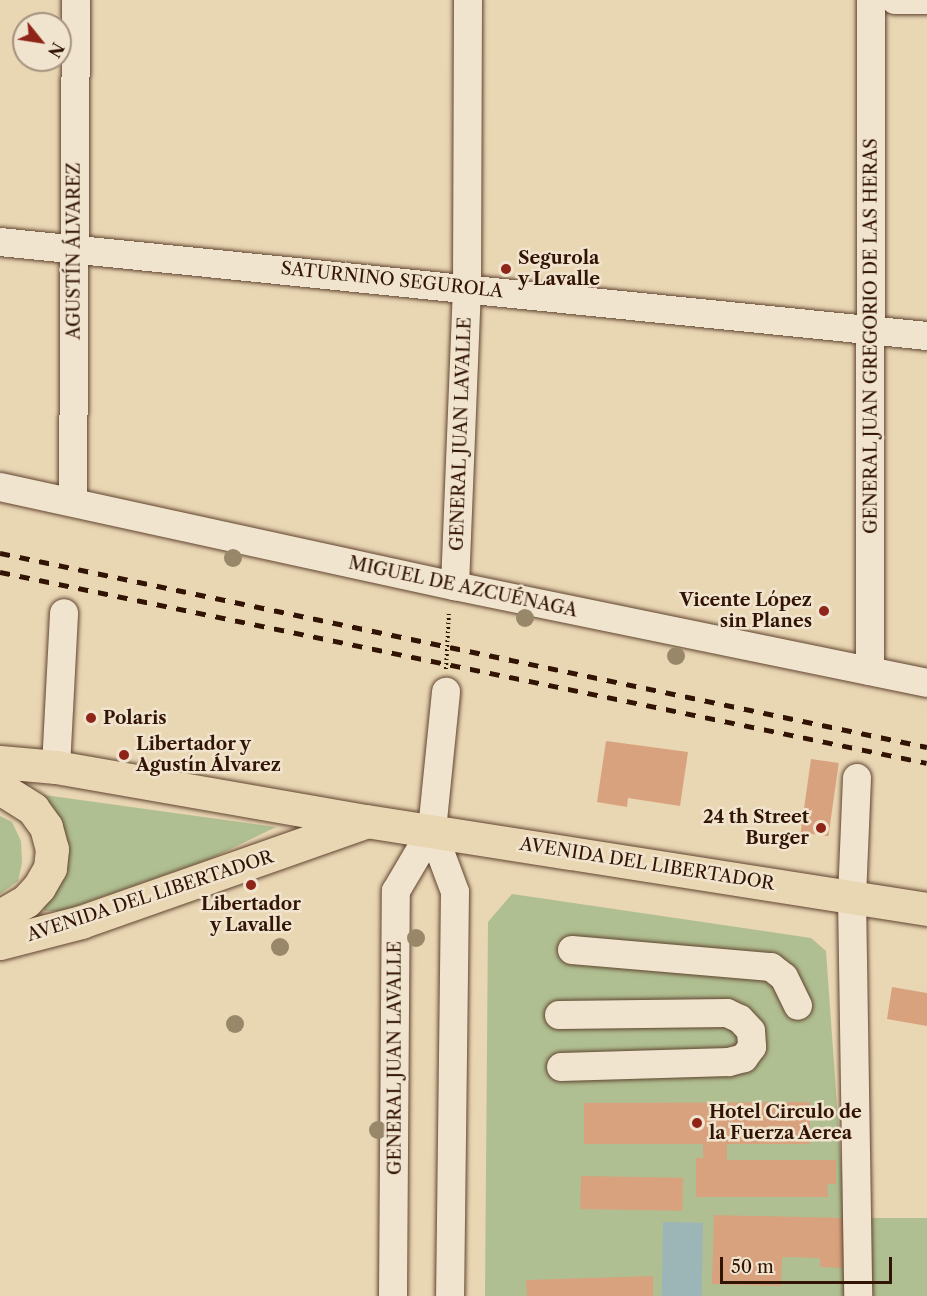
<!DOCTYPE html>
<html>
<head>
<meta charset="utf-8">
<style>
	body { margin:0 }
	#map { position:relative; width:927px; height:1296px; overflow:hidden; background:#e9d6b3; font-family:"Libre Caslon Text",serif }
	div>[style] { position:absolute }
	[style*='--x'] { left:calc(var(--x)*1px); top:calc(var(--y)*1px); width:calc(var(--w)*1px); rotate:calc(var(--a)*1deg) }
	.green>* { inset:0; background:#b0bf91 }
	.water>* { inset:0; background:#9cb6b8; transform-origin:0 0 }
	.building>* { inset:0; background:#d9a27e; transform-origin:0 0 }
	.path>* { height:4px; margin-top:-2px; transform-origin:0; background:repeating-linear-gradient(90deg,#321405 0 1.5px,transparent 0 4.5px) }
	.roads { filter:drop-shadow(0 0 2px #604430) drop-shadow(0 0 2px #604430) }
	.minor>* { height:28px; margin:-14px; padding:0 14px; transform-origin:14px; border-radius:14px; background:#f1e4ce }
	.major>* { height:33px; margin:-16.5px; padding:0 16.5px; transform-origin:16.5px; border-radius:16.5px; background:#e9d6b3 }
	.rail>* { height:4.5px; margin-top:-2.25px; transform-origin:0; background:repeating-linear-gradient(90deg,#321405 0 10px,transparent 0 20px) }
	.trees>* { width:18px; height:18px; margin:-9px; border-radius:50%; background:#99876a }
	.dots>* { width:16px; height:16px; translate:-50% -50%; box-sizing:border-box; border:3px solid #f1e4ce; border-radius:50% }
	span { translate:-50% -50%; white-space:nowrap; text-align:center; line-height:1.15; -webkit-text-stroke:5px #f1e4ce; paint-order:stroke }
	.street-label { font-size:18px; color:#321405 }
	.poi-label { font-size:18px; color:#321405; font-weight:700 }
	.left { translate:0 -50%; text-align:left }
	.right { translate:-100% -50%; text-align:right }
	.north { position:absolute; left:12px; top:12px; width:60px; height:60px; box-sizing:border-box; background:#f1e4ce; border:2px solid #a5917e; border-radius:50%; rotate:120deg; font-size:16px; font-weight:700; line-height:24px; text-align:center; color:#321405 }
	.north::after { content:''; display:block; margin:auto; width:21px; height:27px; background:#8f2418; clip-path:polygon(50% 0,100% 100%,50% 72%,0 100%) }
	.scale { position:absolute; left:720px; top:1257px; width:172px; height:27px; box-sizing:border-box; border:3px solid #321405; border-top:0; padding-left:8px; font-size:18px; line-height:21px; white-space:nowrap; color:#321405; -webkit-text-stroke:4px #f1e4ce; paint-order:stroke }
</style>
</head>
<body>
<div id="map">
	<div class="green">
		<i style="clip-path:polygon(30px 793px,276px 827px,212px 858px,62px 911px,44px 911px)"></i>
		<i style="clip-path:polygon(0 816px,12px 822px,21px 841px,22px 863px,18px 881px,0 894px)"></i>
		<i style="clip-path:polygon(512px 894px,811px 938px,826px 951px,845px 1218px,927px 1218px,927px 1296px,485px 1296px,488px 922px)"></i>
	</div>
	<div class="water">
		<i style="left:663px;top:1222px;width:40px;height:74px;rotate:1deg"></i>
	</div>
	<div class="building">
		<i style="clip-path:polygon(606px 741px,688px 752px,680px 806px,628px 798px,627px 807px,597px 802px)"></i>
		<i style="left:811px;top:759px;width:28px;height:74px;rotate:8deg"></i>
		<i style="clip-path:polygon(892px 987px,927px 993px,927px 1026px,887px 1019px)"></i>
		<i style="clip-path:polygon(810px 1102px,810px 1144px,727px 1144px,727px 1160px,836px 1160px,836px 1184px,827px 1184px,828px 1197px,696px 1197px,696px 1158px,703px 1158px,703px 1144px,584px 1144px,584px 1103px)"></i>
		<i style="left:581px;top:1176px;width:102px;height:33px;rotate:1deg"></i>
		<i style="clip-path:polygon(714px 1215px,845px 1218px,844px 1268px,820px 1267px,820px 1258px,782px 1257px,781px 1286px,712px 1284px)"></i>
		<i style="clip-path:polygon(653px 1276px,653px 1296px,527px 1296px,526px 1280px)"></i>
	</div>
	<div class="path">
		<i style="--x:446;--y:669;--w:58;--a:-87"></i>
	</div>
	<div class="roads">
		<div class="minor">
			<i style="--x:895;--y:0;--w:32;--a:0"></i>
			<i style="--x:0;--y:242;--w:932;--a:5.79"></i>
			<i style="--x:0;--y:487;--w:466;--a:12.3"></i>
			<i style="--x:455;--y:586;--w:482;--a:11.6"></i>
			<i style="--x:73;--y:502;--w:502;--a:-89.66"></i>
			<i style="--x:455;--y:586;--w:298;--a:-87.7"></i>
			<i style="--x:467;--y:288;--w:288;--a:-89.8"></i>
			<i style="--x:870;--y:671;--w:671;--a:-89.91"></i>
			<i style="--x:56;--y:767;--w:154;--a:-87"></i>
			<i style="--x:857;--y:778;--w:119;--a:92.4"></i>
			<i style="--x:852;--y:897;--w:399;--a:89.1"></i>
			<i style="--x:432;--y:830;--w:66;--a:69.6"></i>
			<i style="--x:455;--y:892;--w:404;--a:90.7"></i>
			<i style="--x:572;--y:950;--w:200;--a:4.9"></i>
			<i style="--x:771;--y:967;--w:16;--a:38"></i>
			<i style="--x:784;--y:977;--w:32;--a:64"></i>
			<i style="--x:559;--y:1015;--w:168;--a:-0.7"></i>
			<i style="--x:727;--y:1013;--w:14;--a:25"></i>
			<i style="--x:740;--y:1019;--w:16;--a:47"></i>
			<i style="--x:751;--y:1031;--w:16;--a:86"></i>
			<i style="--x:752;--y:1047;--w:14;--a:126"></i>
			<i style="--x:744;--y:1058;--w:16;--a:165"></i>
			<i style="--x:729;--y:1062;--w:168;--a:178.3"></i>
			<i style="--x:393;--y:1296;--w:405;--a:-89.6"></i>
			<i style="--x:396;--y:891;--w:71;--a:-59.5"></i>
			<i style="--x:432;--y:830;--w:139;--a:-84.2"></i>
		</div>
		<div class="major">
			<i style="--x:0;--y:762;--w:56;--a:5.1"></i>
			<i style="--x:56;--y:767;--w:315;--a:9.9"></i>
			<i style="--x:366;--y:821;--w:568;--a:8.91"></i>
			<i style="--x:0;--y:788;--w:39;--a:32"></i>
			<i style="--x:33;--y:809;--w:22;--a:54"></i>
			<i style="--x:46;--y:827;--w:23;--a:75"></i>
			<i style="--x:52;--y:849;--w:19;--a:96"></i>
			<i style="--x:50;--y:868;--w:22;--a:120"></i>
			<i style="--x:39;--y:887;--w:19;--a:133"></i>
			<i style="--x:26;--y:901;--w:30;--a:150"></i>
			<i style="--x:0;--y:943;--w:84;--a:-14.5"></i>
			<i style="--x:81;--y:922;--w:301;--a:-19.4"></i>
		</div>
	</div>
	<div class="rail">
		<i style="--x:0;--y:553;--w:947;--a:11.82"></i>
		<i style="--x:0;--y:572;--w:946;--a:11.64"></i>
	</div>
	<div class="trees">
		<i style="left:233px;top:558px"></i>
		<i style="left:525px;top:618px"></i>
		<i style="left:676px;top:656px"></i>
		<i style="left:416px;top:938px"></i>
		<i style="left:280px;top:947px"></i>
		<i style="left:235px;top:1024px"></i>
		<i style="left:378px;top:1130px"></i>
	</div>
	<div class="dots">
		<i style="left:506px;top:269px;background:#8f2418"></i>
		<i style="left:824px;top:611px;background:#8f2418"></i>
		<i style="left:91px;top:718px;background:#8f2418"></i>
		<i style="left:124px;top:755px;background:#8f2418"></i>
		<i style="left:821px;top:828px;background:#8f2418"></i>
		<i style="left:251px;top:885px;background:#8f2418"></i>
		<i style="left:697px;top:1123px;background:#8f2418"></i>
	</div>
	<div class="street-label">
		<span style="left:74px;top:251px;rotate:-90deg">AGUSTÍN ÁLVAREZ</span>
		<span style="left:392px;top:280px;rotate:6deg">SATURNINO SEGUROLA</span>
		<span style="left:871px;top:336px;rotate:-90deg">GENERAL JUAN GREGORIO DE LAS HERAS</span>
		<span style="left:461px;top:434px;rotate:-88deg">GENERAL JUAN LAVALLE</span>
		<span style="left:463px;top:587px;rotate:12deg">MIGUEL DE AZCUÉNAGA</span>
		<span style="left:647px;top:864px;rotate:9deg">AVENIDA DEL LIBERTADOR</span>
		<span style="left:150px;top:896px;rotate:-18deg">AVENIDA DEL LIBERTADOR</span>
		<span style="left:395px;top:1058px;rotate:-90deg">GENERAL JUAN LAVALLE</span>
	</div>
	<div class="poi-label">
		<span class="left" style="left:518px;top:269px">Segurola<br>y Lavalle</span>
		<span class="right" style="left:812px;top:611px">Vicente López<br>sin Planes</span>
		<span class="left" style="left:103px;top:718px">Polaris</span>
		<span class="left" style="left:136px;top:755px">Libertador y<br>Agustín Álvarez</span>
		<span class="right" style="left:809px;top:828px">24 th Street<br>Burger</span>
		<span style="left:251px;top:915px">Libertador<br>y Lavalle</span>
		<span class="left" style="left:709px;top:1123px">Hotel Circulo de<br>la Fuerza Aerea</span>
	</div>
	<div class="north">N</div>
	<div class="scale">50 m</div>
</div>
</body>
</html>
